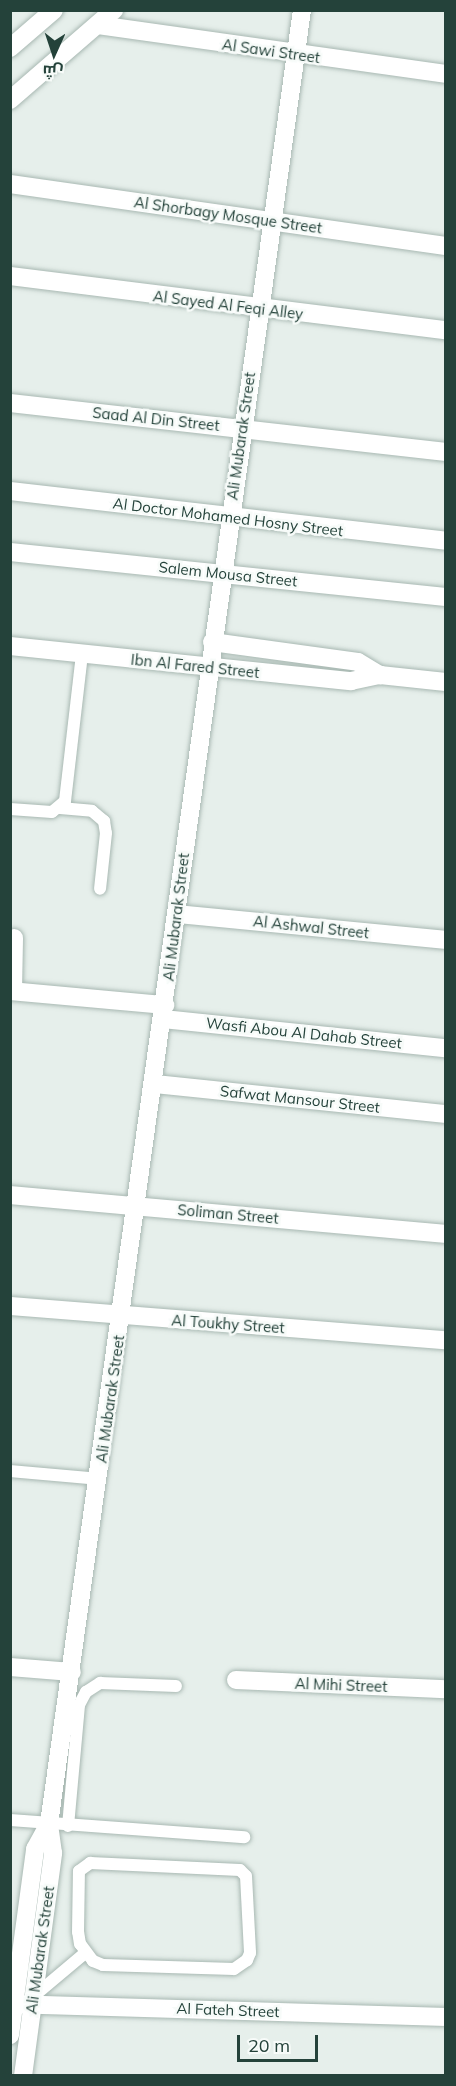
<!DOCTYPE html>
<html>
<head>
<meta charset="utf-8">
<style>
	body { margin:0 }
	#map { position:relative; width:456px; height:2086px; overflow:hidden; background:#e6efeb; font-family:Mulish,Cairo,sans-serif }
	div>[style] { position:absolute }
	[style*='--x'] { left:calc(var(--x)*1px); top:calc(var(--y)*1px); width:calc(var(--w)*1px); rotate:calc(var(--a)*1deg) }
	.roads { filter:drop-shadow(0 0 2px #a8b8b2) drop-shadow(0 0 2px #a8b8b2) }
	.service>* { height:12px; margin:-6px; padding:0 6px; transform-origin:6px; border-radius:6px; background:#fff }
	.minor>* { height:18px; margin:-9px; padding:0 9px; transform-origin:9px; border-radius:9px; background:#fff }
	.tertiary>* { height:18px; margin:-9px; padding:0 9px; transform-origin:9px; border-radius:9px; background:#fff }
	.secondary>* { height:18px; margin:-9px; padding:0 9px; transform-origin:9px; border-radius:9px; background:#fff }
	span { translate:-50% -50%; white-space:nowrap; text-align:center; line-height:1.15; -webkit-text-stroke:5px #f7fbf9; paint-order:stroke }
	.street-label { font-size:15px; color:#24423a }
	.frame { position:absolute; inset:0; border:12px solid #24423a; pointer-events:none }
	.north { position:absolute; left:24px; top:24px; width:60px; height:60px; -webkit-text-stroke:4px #f7fbf9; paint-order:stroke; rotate:183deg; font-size:16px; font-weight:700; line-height:24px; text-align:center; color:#24423a }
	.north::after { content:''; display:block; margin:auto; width:21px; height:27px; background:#24423a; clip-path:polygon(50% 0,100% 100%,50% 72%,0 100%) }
	.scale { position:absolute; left:237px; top:2035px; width:81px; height:27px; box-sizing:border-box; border:3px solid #24423a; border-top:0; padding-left:8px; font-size:18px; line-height:21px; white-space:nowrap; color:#24423a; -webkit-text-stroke:4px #f7fbf9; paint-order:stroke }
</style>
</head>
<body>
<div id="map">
	<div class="roads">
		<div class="service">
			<i style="--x:60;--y:808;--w:32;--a:5"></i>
			<i style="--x:92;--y:811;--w:16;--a:40"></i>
			<i style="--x:104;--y:821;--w:12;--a:81"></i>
			<i style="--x:106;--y:833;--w:56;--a:96.1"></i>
			<i style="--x:10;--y:809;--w:42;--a:4.1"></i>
			<i style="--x:52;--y:812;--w:17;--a:-40"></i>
			<i style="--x:65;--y:801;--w:148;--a:-83.4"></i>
			<i style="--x:10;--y:1471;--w:90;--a:5.1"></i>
			<i style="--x:10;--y:1820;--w:235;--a:4.2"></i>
			<i style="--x:68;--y:1826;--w:121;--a:-84.8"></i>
			<i style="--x:79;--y:1705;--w:15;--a:-62"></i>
			<i style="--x:86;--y:1692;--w:17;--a:-33"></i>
			<i style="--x:100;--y:1683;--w:76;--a:2.3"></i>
			<i style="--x:90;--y:1863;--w:150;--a:2.7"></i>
			<i style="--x:240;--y:1870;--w:8;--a:45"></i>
			<i style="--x:246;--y:1876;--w:77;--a:87"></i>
			<i style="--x:250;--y:1953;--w:8;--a:113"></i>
			<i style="--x:247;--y:1960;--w:16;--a:145"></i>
			<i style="--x:234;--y:1969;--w:131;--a:-178.3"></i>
			<i style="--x:103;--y:1965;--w:11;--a:-158"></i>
			<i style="--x:93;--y:1961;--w:21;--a:-127"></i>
			<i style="--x:80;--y:1944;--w:12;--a:-99"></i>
			<i style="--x:78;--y:1932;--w:61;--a:-89.1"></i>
			<i style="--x:79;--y:1871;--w:14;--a:-36"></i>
			<i style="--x:34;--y:1996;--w:67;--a:-40.1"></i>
		</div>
		<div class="minor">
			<i style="--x:98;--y:25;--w:351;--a:8"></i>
			<i style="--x:10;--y:184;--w:440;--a:8.1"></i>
			<i style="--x:10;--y:276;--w:439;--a:7.1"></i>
			<i style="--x:10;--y:403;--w:439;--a:6.4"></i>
			<i style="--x:10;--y:491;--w:439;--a:6.5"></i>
			<i style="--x:10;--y:552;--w:438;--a:5.9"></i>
			<i style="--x:212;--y:642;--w:147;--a:7.8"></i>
			<i style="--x:358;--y:662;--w:26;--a:31"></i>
			<i style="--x:10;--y:646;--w:343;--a:5.9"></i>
			<i style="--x:351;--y:681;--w:30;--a:-12"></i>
			<i style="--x:380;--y:675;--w:66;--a:6.1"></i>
			<i style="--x:177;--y:914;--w:270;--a:5.5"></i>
			<i style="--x:10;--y:991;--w:156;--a:5.2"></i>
			<i style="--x:13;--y:991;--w:53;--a:-88.9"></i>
			<i style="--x:163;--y:1019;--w:284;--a:5.9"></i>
			<i style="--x:155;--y:1084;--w:293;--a:5.9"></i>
			<i style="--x:10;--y:1195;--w:438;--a:5.1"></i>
			<i style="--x:10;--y:1306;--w:437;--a:4.5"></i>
			<i style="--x:10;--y:1667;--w:62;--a:4.6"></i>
			<i style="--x:236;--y:1680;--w:210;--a:2.5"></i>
			<i style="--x:10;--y:2035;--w:188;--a:-82.3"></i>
			<i style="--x:35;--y:1849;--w:29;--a:-61"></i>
			<i style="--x:23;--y:2076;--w:225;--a:-82.3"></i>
			<i style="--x:53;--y:1853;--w:29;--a:-98"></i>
			<i style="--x:49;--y:1824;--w:1832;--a:-82.06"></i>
		</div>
		<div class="tertiary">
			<i style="--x:10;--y:2004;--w:436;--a:1.7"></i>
		</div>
		<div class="secondary">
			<i style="--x:10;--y:48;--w:58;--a:-40.8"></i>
			<i style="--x:10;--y:100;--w:138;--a:-40.9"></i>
		</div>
	</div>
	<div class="street-label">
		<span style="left:271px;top:51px;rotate:8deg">Al Sawi Street</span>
		<span style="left:228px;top:215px;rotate:8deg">Al Shorbagy Mosque Street</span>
		<span style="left:228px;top:305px;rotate:7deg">Al Sayed Al Feqi Alley</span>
		<span style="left:156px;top:419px;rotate:6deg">Saad Al Din Street</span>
		<span style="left:241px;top:436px;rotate:-82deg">Ali Mubarak Street</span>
		<span style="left:228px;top:517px;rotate:7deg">Al Doctor Mohamed Hosny Street</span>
		<span style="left:228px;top:574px;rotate:6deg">Salem Mousa Street</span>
		<span style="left:195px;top:666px;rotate:6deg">Ibn Al Fared Street</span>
		<span style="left:176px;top:917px;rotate:-83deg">Ali Mubarak Street</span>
		<span style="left:311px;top:927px;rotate:6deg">Al Ashwal Street</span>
		<span style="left:304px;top:1033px;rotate:6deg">Wasfi Abou Al Dahab Street</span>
		<span style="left:300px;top:1099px;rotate:6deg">Safwat Mansour Street</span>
		<span style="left:228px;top:1214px;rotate:5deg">Soliman Street</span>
		<span style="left:228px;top:1324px;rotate:4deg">Al Toukhy Street</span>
		<span style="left:110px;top:1399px;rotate:-82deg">Ali Mubarak Street</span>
		<span style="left:341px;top:1685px;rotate:2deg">Al Mihi Street</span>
		<span style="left:40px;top:1950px;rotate:-82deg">Ali Mubarak Street</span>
		<span style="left:228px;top:2010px;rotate:2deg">Al Fateh Street</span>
	</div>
	<div class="frame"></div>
	<div class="north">ش</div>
	<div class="scale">20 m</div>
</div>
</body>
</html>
